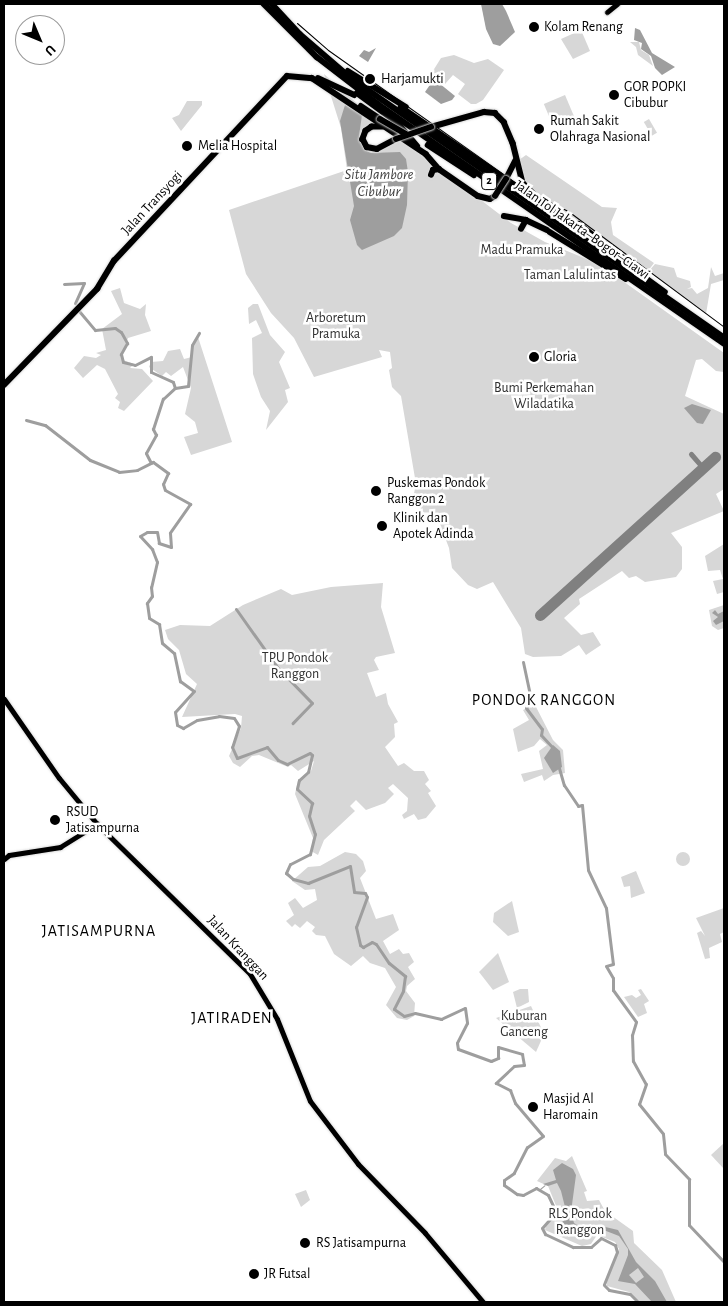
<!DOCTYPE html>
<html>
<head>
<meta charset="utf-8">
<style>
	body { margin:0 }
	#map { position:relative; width:728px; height:1306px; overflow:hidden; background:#fff; font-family:"Alegreya Sans",sans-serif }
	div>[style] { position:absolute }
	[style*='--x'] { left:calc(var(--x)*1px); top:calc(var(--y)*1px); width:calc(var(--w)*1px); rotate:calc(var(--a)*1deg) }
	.green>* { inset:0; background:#d7d7d7; transform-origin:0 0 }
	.round { border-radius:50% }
	.water>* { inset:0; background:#9e9e9e }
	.stream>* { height:1px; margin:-0.5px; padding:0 0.5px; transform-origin:0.5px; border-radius:0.5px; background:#9e9e9e }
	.river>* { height:3px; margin:-1.5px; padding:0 1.5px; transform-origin:1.5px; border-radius:1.5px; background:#9e9e9e }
	.taxiway>* { height:5px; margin:-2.5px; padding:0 2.5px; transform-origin:2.5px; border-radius:2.5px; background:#808080 }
	.runway>* { height:11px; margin:-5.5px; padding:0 5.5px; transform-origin:5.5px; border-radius:5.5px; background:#808080 }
	.roads { filter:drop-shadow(0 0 1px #dbdbdb) drop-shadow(0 0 1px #dbdbdb) }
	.major>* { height:5px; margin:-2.5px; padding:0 2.5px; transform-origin:2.5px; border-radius:2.5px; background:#000 }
	.highway>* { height:5.5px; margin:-2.75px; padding:0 2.75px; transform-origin:2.75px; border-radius:2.75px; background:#000 }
	.tram>* { height:1px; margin:-0.5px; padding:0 0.5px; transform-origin:0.5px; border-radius:0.5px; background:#000 }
	.bridges { filter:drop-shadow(0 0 1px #dbdbdb) drop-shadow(0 0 1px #dbdbdb) }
	.highway-bridge>* { height:5.5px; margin:-2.75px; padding:0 2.75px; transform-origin:2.75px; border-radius:2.75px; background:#000 }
	.dots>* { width:14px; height:14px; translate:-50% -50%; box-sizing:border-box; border:2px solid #fff; border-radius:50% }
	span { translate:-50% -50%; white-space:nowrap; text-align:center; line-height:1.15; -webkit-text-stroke:5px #fff; paint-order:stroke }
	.shield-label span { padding:1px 4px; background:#fff; border:1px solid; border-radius:4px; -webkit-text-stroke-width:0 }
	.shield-label { font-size:12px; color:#000; font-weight:700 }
	.poi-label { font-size:14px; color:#000 }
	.left { translate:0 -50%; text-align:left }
	.street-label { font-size:14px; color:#000 }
	.park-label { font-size:14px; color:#2e2e2e }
	.water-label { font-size:15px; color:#3f3f3f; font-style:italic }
	.quarter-label { font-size:16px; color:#000; letter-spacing:1px }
	.frame { position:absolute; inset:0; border:5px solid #000; pointer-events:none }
	.north { position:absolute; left:15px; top:15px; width:50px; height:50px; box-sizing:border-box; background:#fff; border:1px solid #999; border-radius:50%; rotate:135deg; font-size:14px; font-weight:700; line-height:20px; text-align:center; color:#000 }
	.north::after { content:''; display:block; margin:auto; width:18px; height:22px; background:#000; clip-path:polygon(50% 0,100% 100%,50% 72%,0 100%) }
</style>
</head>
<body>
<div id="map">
	<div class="green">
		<i style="clip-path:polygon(581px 30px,590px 51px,573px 59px,561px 39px)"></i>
		<i style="clip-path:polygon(630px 42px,639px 42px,641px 50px,649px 55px,653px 66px,638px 55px,636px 47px)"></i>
		<i style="clip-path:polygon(454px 55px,474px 63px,488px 59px,504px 70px,483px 100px,476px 104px,471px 104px,458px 94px,465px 84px,453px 75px,445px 84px,431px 74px,441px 58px)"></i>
		<i style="clip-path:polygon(324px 74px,381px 125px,363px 137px,371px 150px,401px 139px,511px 223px,545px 242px,599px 264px,724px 353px,724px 372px,716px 371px,702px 359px,696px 360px,685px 396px,724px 414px,724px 489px,716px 494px,724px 511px,671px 533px,682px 547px,682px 569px,676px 577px,645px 582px,636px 576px,629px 578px,622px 571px,579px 599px,580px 604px,564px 618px,581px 635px,593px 632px,601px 645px,586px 655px,579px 645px,561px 656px,533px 657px,525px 654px,521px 628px,493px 582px,477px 589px,468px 585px,452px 568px,449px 548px,436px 514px,425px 514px,413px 498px,416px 484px,401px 396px,392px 387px,389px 370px,392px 368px,390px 352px,379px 350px,382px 357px,314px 377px,294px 338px,271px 313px,246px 274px,229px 210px,347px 170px,341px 128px)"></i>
		<i style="left:565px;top:95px;width:25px;height:23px;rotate:67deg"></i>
		<i style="clip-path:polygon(187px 101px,202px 101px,202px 105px,181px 131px,172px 118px,179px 115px)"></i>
		<i style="left:649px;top:119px;width:16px;height:6px;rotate:60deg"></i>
		<i style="clip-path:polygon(526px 155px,602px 207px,617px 208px,611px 222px,613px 235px,654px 263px,648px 271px,534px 191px,524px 179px,519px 160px)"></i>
		<i style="clip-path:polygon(655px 264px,674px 268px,677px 277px,690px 281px,691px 287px,687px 289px,692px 288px,697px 294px,708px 288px,711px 267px,715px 276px,724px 273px,724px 280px,711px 284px,706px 314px,649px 271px)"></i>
		<i style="clip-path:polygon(120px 288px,124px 303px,140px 309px,146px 304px,145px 315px,151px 331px,128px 338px,122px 354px,123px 360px,134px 364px,130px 368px,142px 369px,153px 381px,124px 411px,118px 408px,120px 402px,115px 398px,118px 394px,105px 369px,97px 365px,83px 378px,74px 368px,84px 356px,96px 358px,101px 355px,96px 353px,106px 350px,102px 329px,122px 314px,111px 291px)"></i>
		<i style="clip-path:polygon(253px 304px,258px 304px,270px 335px,285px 352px,279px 362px,290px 388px,285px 390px,288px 402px,266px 430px,270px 411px,261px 397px,253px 374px,252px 338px,262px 333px,256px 320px,249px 324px,248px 308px)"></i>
		<i style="clip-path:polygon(198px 337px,232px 442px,191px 455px,184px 437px,198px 433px,195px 422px,185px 414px,191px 388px,183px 367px,171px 376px,166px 372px,162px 376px,149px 367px,151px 362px,163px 361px,168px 351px,180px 349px,184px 359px,192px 357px,193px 343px)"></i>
		<i style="clip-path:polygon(724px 544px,724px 592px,717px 594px,713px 581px,723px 579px,720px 570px,708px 571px,705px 556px)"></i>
		<i style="clip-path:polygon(383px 583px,381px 607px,395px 653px,376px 657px,374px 660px,379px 670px,367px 673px,376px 697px,386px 693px,388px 704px,398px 722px,394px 724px,395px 737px,385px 747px,398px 766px,404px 763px,414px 771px,424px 771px,429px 780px,425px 784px,431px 791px,428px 793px,436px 806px,426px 818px,418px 820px,414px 814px,404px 819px,402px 815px,407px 811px,408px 798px,393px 784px,388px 788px,394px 794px,385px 803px,366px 810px,356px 800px,350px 806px,355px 811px,324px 840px,318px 855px,311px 851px,313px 838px,295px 794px,298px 780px,311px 771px,314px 761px,298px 771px,291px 765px,288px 767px,259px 755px,252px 756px,240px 767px,233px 763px,229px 756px,241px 728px,242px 716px,235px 714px,182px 717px,197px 684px,186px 674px,179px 650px,168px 639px,165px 630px,180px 625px,210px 626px,243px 605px,281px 589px,292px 595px,331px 587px)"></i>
		<i style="clip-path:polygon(724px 605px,724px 628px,718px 630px,712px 626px,709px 610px)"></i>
		<i style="clip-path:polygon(535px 705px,553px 740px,563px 750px,565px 773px,553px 775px,544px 781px,542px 775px,524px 782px,521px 774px,543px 769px,539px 751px,547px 745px,540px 739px,534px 746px,518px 752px,513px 729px,529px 720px,523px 710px)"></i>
		<i style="clip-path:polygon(345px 852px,356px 854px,363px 861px,366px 871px,360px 878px,376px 919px,393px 914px,399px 930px,383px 941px,390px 954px,399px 949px,403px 954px,409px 953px,414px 962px,408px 967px,415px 979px,407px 986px,406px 991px,415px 1003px,414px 1016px,407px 1020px,397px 1018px,386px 1005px,396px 987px,385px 968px,370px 963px,363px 956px,351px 966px,334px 954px,325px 936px,316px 935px,312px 931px,315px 927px,307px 921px,300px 928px,295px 924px,292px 927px,286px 921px,294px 915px,288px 903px,295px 898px,303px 908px,317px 900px,315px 889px,305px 890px,292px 881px,308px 867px,320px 866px)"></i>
		<i class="round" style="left:676px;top:852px;width:14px;height:14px"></i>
		<i style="clip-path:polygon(636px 871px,645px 893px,631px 898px,630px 886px,624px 887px,621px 877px)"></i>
		<i style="clip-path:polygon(512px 901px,519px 932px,508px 936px,493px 922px,494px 913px)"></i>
		<i style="clip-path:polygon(724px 908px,724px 932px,720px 934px,722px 942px,709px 948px,710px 958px,705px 959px,697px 933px,701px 931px,705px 936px,696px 918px)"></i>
		<i style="clip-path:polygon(498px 953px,509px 982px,493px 990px,479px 972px)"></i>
		<i style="clip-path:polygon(520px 989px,528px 989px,529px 1002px,517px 1008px,513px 992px)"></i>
		<i style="clip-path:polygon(641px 989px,649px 1001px,644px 1004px,647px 1013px,638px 1017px,624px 997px,632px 995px,636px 998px,641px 995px,638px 990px)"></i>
		<i style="clip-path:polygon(531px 1006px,544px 1034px,536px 1052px,496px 1018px)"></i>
		<i style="clip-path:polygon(724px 1143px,724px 1169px,711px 1155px)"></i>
		<i style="clip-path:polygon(572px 1156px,587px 1191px,584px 1192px,587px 1201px,599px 1200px,605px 1211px,633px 1231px,634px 1243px,662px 1270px,676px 1302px,640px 1302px,629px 1292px,607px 1286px,606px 1281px,619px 1249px,615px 1242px,597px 1235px,591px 1244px,582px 1246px,545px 1230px,546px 1225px,559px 1213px,548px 1186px,537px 1181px,555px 1158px,566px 1161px)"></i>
		<i style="clip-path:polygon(306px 1190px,310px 1200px,301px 1207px,295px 1194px)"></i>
	</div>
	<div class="water">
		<i style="clip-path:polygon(481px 4px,502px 4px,506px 11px,515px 32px,500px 46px,493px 44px,486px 29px)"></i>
		<i style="clip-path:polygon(635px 28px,640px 30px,652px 53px,675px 67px,662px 75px,655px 68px,651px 56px,641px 49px,642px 43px,634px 40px)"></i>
		<i style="clip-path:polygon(376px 48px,368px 62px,359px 56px,364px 50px,369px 52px)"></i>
		<i style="clip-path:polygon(434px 79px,455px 96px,452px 100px,441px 104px,425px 92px)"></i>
		<i style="clip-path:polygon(345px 105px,362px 115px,359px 136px,364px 150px,371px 153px,400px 152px,406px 159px,408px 172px,407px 205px,402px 228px,394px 236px,362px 250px,357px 245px,350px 220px,354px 206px,340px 121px)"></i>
		<i style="clip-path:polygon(692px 404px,711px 410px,703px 424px,697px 423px,684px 408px)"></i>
		<i style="clip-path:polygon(715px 610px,718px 614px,724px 611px,724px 621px,716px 625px,713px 621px,718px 617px,712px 613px)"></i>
		<i style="clip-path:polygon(553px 745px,560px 751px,562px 767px,553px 773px,544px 758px)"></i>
		<i style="clip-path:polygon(evenodd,562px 1163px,573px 1169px,576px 1175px,571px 1212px,574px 1223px,586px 1231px,597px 1225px,618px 1230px,636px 1262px,655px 1281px,667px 1302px,652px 1302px,635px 1284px,618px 1281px,628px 1255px,628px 1249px,619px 1236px,601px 1229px,585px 1237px,559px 1227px,567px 1215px,561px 1191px,557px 1183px,548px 1186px,543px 1184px,556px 1180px,553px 1170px,562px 1163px,638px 1268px,644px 1277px,636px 1283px,629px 1275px,638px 1268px)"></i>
	</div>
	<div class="stream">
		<i style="--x:540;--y:1189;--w:6;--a:-39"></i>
	</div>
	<div class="river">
		<i style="--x:64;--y:284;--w:20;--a:-3"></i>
		<i style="--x:84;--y:283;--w:22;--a:114"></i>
		<i style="--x:79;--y:311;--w:25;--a:50"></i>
		<i style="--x:95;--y:330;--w:20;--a:-6"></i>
		<i style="--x:115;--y:328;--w:7;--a:34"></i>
		<i style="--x:121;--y:332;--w:13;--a:61"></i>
		<i style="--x:127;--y:343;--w:13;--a:119"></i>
		<i style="--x:121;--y:354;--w:8;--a:76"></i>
		<i style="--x:123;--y:362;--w:12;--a:14"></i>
		<i style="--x:135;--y:365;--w:18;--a:-27"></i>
		<i style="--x:151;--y:357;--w:15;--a:90"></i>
		<i style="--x:151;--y:372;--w:24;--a:24"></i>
		<i style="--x:173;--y:382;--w:6;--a:72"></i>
		<i style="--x:26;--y:420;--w:20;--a:15"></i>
		<i style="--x:45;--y:425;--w:57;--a:37.9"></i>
		<i style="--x:90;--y:460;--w:31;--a:22"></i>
		<i style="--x:119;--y:472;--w:18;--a:-6"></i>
		<i style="--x:137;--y:470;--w:18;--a:-27"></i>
		<i style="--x:153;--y:462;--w:19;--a:36"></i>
		<i style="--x:168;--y:473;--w:12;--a:114"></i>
		<i style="--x:163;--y:484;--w:6;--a:72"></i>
		<i style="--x:165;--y:490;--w:29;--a:29"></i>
		<i style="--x:190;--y:504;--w:35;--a:125"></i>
		<i style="--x:170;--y:533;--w:14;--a:86"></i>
		<i style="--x:171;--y:547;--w:13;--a:-162"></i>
		<i style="--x:159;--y:543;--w:11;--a:-100"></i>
		<i style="--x:157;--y:532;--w:10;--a:180"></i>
		<i style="--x:147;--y:532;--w:8;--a:150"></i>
		<i style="--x:140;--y:536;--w:18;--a:47"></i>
		<i style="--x:152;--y:549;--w:14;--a:69"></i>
		<i style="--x:157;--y:562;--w:26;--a:103"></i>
		<i style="--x:151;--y:587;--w:9;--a:84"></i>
		<i style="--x:152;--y:596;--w:9;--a:126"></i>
		<i style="--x:147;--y:603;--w:15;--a:82"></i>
		<i style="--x:149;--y:618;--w:12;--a:31"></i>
		<i style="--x:159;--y:624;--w:19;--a:81"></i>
		<i style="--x:162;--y:643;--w:16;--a:40"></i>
		<i style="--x:174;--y:653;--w:29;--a:78"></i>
		<i style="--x:180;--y:681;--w:17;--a:36"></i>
		<i style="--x:194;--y:691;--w:28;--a:132"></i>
		<i style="--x:175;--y:712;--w:13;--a:81"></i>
		<i style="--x:177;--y:725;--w:7;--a:27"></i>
		<i style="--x:183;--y:728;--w:16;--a:-30"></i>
		<i style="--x:197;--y:720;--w:22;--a:-10"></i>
		<i style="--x:219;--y:716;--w:15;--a:8"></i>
		<i style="--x:234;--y:718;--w:9;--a:58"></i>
		<i style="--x:239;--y:726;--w:22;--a:108"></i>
		<i style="--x:232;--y:747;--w:12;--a:66"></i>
		<i style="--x:237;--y:758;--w:32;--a:-20"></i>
		<i style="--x:267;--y:747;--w:17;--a:50"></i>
		<i style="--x:278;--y:760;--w:10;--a:24"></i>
		<i style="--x:287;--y:764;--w:25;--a:-26"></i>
		<i style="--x:310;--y:753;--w:3;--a:45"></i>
		<i style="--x:312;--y:755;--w:17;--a:103"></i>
		<i style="--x:308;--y:772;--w:12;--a:138"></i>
		<i style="--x:299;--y:780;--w:9;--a:103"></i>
		<i style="--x:297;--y:789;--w:21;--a:43"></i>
		<i style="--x:312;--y:803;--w:13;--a:103"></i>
		<i style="--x:309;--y:816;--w:19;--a:72"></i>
		<i style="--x:315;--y:834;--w:21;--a:104"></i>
		<i style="--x:310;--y:854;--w:22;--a:153"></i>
		<i style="--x:290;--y:864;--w:10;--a:114"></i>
		<i style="--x:286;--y:873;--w:9;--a:41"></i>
		<i style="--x:293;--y:879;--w:16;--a:15"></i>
		<i style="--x:308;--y:883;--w:45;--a:-22"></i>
		<i style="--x:350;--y:866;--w:26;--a:81"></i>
		<i style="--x:354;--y:892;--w:11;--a:5"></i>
		<i style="--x:365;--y:893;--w:4;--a:63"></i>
		<i style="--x:367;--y:897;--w:32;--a:110"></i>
		<i style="--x:356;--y:927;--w:18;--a:77"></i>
		<i style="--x:360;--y:945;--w:4;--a:34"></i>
		<i style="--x:363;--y:947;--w:10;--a:-29"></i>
		<i style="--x:372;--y:942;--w:4;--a:27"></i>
		<i style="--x:376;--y:944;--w:23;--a:56"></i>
		<i style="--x:389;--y:963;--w:21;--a:39"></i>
		<i style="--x:405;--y:976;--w:15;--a:98"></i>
		<i style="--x:403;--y:991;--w:20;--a:117"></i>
		<i style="--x:394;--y:1009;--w:12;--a:35"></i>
		<i style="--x:404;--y:1016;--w:11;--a:-15"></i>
		<i style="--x:415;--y:1013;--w:27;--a:13"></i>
		<i style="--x:441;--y:1019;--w:26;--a:-25"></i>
		<i style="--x:465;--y:1008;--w:15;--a:82"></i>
		<i style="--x:467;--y:1023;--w:22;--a:117"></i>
		<i style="--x:457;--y:1043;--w:6;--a:81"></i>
		<i style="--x:458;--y:1049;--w:35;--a:20"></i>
		<i style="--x:491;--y:1061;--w:8;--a:-23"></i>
		<i style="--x:498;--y:1058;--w:11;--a:-90"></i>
		<i style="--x:498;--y:1047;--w:25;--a:16"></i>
		<i style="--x:522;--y:1054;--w:11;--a:80"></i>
		<i style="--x:524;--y:1065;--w:10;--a:174"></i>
		<i style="--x:514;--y:1066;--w:25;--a:137"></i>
		<i style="--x:496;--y:1083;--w:16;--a:27"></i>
		<i style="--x:510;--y:1090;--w:14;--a:69"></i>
		<i style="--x:515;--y:1103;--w:43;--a:49.7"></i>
		<i style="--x:543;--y:1136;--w:19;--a:145"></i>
		<i style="--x:527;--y:1147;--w:29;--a:117"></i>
		<i style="--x:514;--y:1173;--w:12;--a:145"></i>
		<i style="--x:504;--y:1180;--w:5;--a:90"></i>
		<i style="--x:504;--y:1185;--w:16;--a:35"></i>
		<i style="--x:517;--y:1194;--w:6;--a:9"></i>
		<i style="--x:523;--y:1195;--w:15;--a:-28"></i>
		<i style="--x:536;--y:1188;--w:14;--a:30"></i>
		<i style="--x:548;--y:1195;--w:19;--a:65"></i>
		<i style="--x:556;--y:1212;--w:21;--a:131"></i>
		<i style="--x:542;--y:1228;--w:7;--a:63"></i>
		<i style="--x:545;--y:1234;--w:31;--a:25"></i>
		<i style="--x:573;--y:1247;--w:18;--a:0"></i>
		<i style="--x:591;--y:1247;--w:13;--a:-42"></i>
		<i style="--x:601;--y:1238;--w:16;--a:27"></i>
		<i style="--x:615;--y:1245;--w:7;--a:74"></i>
		<i style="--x:617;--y:1252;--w:35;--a:112"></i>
		<i style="--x:604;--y:1285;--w:7;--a:45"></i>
		<i style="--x:609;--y:1290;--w:21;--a:11"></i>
		<i style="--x:630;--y:1294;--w:11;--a:45"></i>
		<i style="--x:151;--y:463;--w:11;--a:-117"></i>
		<i style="--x:146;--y:453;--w:21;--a:-61"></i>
		<i style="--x:156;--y:435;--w:7;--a:-117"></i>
		<i style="--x:153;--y:429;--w:32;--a:-72"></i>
		<i style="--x:163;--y:399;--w:16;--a:-43"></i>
		<i style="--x:175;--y:388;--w:13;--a:-9"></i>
		<i style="--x:188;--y:386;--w:41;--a:-84.4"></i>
		<i style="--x:192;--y:345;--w:14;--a:-60"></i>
		<i style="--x:236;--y:609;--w:71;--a:54.7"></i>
		<i style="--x:277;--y:667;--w:50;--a:45.8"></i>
		<i style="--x:312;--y:703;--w:28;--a:134"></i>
		<i style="--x:523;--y:662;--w:39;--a:78"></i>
		<i style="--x:531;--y:700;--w:9;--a:122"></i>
		<i style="--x:526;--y:708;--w:26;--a:53"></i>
		<i style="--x:542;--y:729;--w:6;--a:99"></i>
		<i style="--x:541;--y:735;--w:18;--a:47"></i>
		<i style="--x:559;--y:768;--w:18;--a:74"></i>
		<i style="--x:564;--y:785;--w:25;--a:56"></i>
		<i style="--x:578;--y:806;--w:4;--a:-14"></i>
		<i style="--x:582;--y:805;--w:65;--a:84.7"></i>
		<i style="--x:588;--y:870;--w:42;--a:64.7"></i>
		<i style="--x:606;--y:908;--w:56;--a:82.9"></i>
		<i style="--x:613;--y:964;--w:7;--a:164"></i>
		<i style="--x:606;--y:966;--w:14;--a:60"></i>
		<i style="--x:613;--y:978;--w:12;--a:90"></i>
		<i style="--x:613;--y:990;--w:39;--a:54"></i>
		<i style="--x:636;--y:1022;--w:14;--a:107"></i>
		<i style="--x:632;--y:1035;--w:26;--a:88"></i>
		<i style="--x:633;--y:1061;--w:26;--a:61"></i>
		<i style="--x:646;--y:1084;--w:21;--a:109"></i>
		<i style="--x:639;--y:1104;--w:38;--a:51"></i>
		<i style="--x:663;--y:1134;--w:20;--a:84"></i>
		<i style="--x:665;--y:1154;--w:35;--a:46"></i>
		<i style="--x:689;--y:1179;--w:46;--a:90"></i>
		<i style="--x:689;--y:1225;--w:51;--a:46.6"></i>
	</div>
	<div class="taxiway">
		<i style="--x:691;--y:454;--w:18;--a:49"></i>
	</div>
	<div class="runway">
		<i style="--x:540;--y:615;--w:236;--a:-42.1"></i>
	</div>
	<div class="roads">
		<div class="major">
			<i style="--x:607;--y:12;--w:13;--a:-39"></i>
			<i style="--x:4;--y:699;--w:96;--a:55.2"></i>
			<i style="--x:59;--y:778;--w:60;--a:50.4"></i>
			<i style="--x:97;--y:824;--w:214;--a:44.4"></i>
			<i style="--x:250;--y:974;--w:52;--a:59"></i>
			<i style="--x:277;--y:1019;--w:88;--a:68.1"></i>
			<i style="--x:310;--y:1101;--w:79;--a:52.7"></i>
			<i style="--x:358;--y:1164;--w:96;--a:45.8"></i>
			<i style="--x:425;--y:1233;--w:90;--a:50"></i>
			<i style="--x:4;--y:859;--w:6;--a:-39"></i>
			<i style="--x:9;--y:855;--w:52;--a:-8.9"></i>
			<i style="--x:60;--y:847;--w:44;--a:-31.9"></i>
		</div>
		<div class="highway">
			<i style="--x:264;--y:4;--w:75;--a:45"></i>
			<i style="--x:317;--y:57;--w:77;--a:37.6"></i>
			<i style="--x:378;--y:104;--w:421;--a:34.7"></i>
			<i style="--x:272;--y:4;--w:41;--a:47"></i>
			<i style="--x:300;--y:34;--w:67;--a:40.8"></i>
			<i style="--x:351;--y:78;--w:454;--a:34.8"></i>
			<i style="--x:348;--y:71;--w:68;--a:31.8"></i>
			<i style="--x:318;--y:78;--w:40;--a:25"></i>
			<i style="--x:357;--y:93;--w:51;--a:36.2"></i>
			<i style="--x:398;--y:123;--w:30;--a:50"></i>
			<i style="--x:361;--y:106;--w:23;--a:34"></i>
			<i style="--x:401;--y:107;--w:163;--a:34.5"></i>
			<i style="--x:383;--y:127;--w:11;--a:180"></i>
			<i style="--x:372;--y:127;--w:7;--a:146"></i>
			<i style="--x:366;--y:131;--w:9;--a:111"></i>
			<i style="--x:363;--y:139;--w:9;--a:63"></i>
			<i style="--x:367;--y:147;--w:10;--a:11"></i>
			<i style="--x:377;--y:149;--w:21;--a:-28"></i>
			<i style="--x:431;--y:127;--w:55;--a:-15.8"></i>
			<i style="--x:484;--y:112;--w:11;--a:5"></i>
			<i style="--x:495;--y:113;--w:13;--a:45"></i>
			<i style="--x:504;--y:122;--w:23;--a:67"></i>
			<i style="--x:513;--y:143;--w:41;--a:76"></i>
			<i style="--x:523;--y:183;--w:25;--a:45"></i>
			<i style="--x:541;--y:201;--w:41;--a:36"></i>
			<i style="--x:428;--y:145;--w:55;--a:33.1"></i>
			<i style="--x:431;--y:175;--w:5;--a:-68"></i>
			<i style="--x:433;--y:170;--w:6;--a:-9"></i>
			<i style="--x:506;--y:179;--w:20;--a:-63"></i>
			<i style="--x:504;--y:216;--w:22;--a:10"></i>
			<i style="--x:526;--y:220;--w:23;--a:25"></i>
			<i style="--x:579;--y:224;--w:23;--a:38"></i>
			<i style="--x:576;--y:227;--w:110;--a:36.1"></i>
			<i style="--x:521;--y:229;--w:10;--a:-61"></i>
			<i style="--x:550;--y:232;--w:89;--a:31.7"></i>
			<i style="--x:616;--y:253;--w:20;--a:33"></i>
			<i style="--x:4;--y:385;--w:134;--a:-45.9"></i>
			<i style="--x:97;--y:289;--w:33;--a:-59"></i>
			<i style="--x:114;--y:261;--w:253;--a:-46.9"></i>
			<i style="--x:287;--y:76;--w:25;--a:5"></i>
			<i style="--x:312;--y:78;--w:137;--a:33.7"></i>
			<i style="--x:426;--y:154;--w:20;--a:49"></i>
			<i style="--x:439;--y:169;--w:47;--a:34.7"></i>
			<i style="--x:478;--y:196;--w:12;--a:14"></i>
			<i style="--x:490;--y:199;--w:6;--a:-31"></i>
		</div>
	</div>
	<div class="tram">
		<i style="--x:297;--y:23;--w:41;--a:41.1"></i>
		<i style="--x:328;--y:50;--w:240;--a:35.3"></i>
		<i style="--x:524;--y:189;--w:49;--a:26.6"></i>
		<i style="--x:568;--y:211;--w:194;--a:36.6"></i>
	</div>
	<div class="bridges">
		<div class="highway-bridge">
			<i style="--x:380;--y:119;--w:30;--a:30"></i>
			<i style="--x:396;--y:139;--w:37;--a:-19"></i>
			<i style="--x:495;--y:196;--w:20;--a:-57"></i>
		</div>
	</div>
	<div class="dots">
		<i style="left:534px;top:27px;background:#000"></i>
		<i style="left:370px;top:79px;background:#000"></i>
		<i style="left:614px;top:95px;background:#000"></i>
		<i style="left:539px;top:129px;background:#000"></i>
		<i style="left:187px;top:146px;background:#000"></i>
		<i style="left:534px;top:357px;background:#000"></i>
		<i style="left:376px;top:491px;background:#000"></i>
		<i style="left:382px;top:526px;background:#000"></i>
		<i style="left:55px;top:820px;background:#000"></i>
		<i style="left:533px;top:1107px;background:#000"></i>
		<i style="left:305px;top:1243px;background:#000"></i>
		<i style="left:254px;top:1274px;background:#000"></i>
	</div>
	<div class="shield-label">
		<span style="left:489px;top:181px">2</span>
	</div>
	<div class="poi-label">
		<span class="left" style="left:544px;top:27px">Kolam Renang</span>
		<span class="left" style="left:381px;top:79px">Harjamukti</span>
		<span class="left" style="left:624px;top:95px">GOR POPKI<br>Cibubur</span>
		<span class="left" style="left:550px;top:129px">Rumah Sakit<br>Olahraga Nasional</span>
		<span class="left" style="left:198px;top:146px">Melia Hospital</span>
		<span class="left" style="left:544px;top:357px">Gloria</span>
		<span class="left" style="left:387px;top:491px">Puskemas Pondok<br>Ranggon 2</span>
		<span class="left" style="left:393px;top:526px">Klinik dan<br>Apotek Adinda</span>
		<span class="left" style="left:66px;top:820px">RSUD<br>Jatisampurna</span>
		<span class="left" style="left:543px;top:1107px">Masjid Al<br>Haromain</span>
		<span class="left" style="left:316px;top:1243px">RS Jatisampurna</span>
		<span class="left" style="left:264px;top:1274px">JR Futsal</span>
	</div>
	<div class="street-label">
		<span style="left:152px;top:203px;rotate:-47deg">Jalan Transyogi</span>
		<span style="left:582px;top:230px;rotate:35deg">Jalan Tol Jakarta–Bogor–Ciawi</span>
		<span style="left:238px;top:948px;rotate:47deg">Jalan Kranggan</span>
	</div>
	<div class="park-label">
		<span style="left:522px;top:250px">Madu Pramuka</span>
		<span style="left:570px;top:275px">Taman Lalulintas</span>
		<span style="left:336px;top:326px">Arboretum<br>Pramuka</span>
		<span style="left:544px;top:396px">Bumi Perkemahan<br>Wiladatika</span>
		<span style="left:295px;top:666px">TPU Pondok<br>Ranggon</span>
		<span style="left:524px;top:1024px">Kuburan<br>Ganceng</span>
		<span style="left:580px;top:1222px">RLS Pondok<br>Ranggon</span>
	</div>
	<div class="water-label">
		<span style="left:379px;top:183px">Situ Jambore<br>Cibubur</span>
	</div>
	<div class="quarter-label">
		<span style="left:544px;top:700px">PONDOK RANGGON</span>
		<span style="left:99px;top:931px">JATISAMPURNA</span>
		<span style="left:232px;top:1018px">JATIRADEN</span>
	</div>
	<div class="frame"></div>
	<div class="north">U</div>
</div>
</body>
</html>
